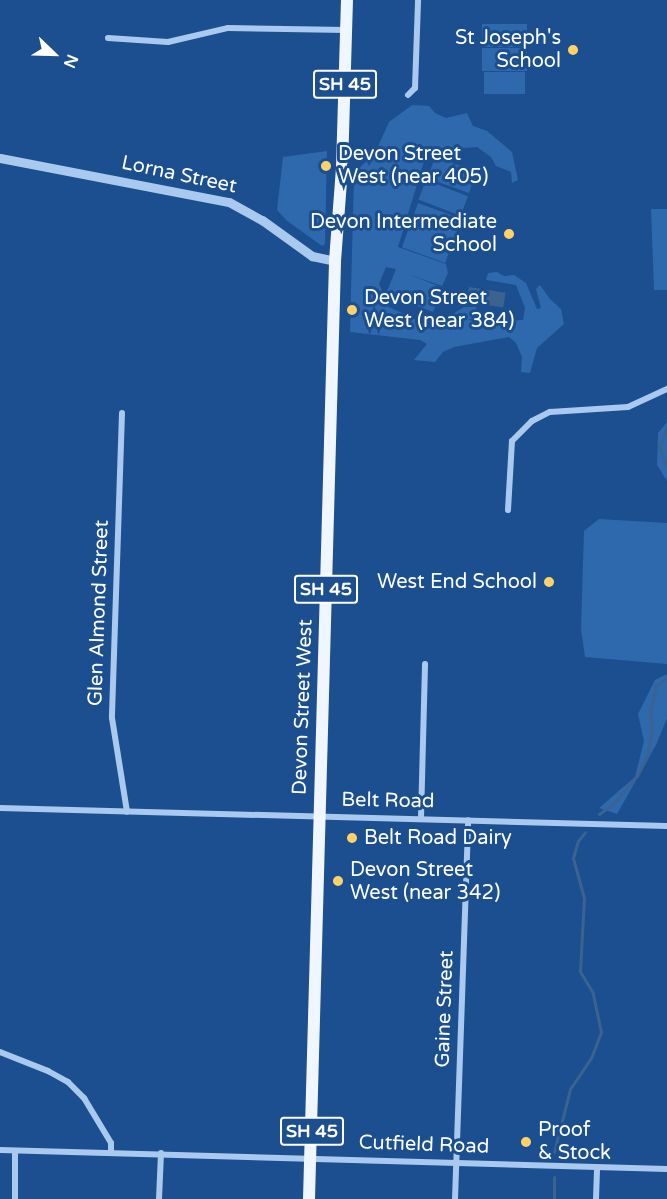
<!DOCTYPE html>
<html>
<head>
<meta charset="utf-8">
<style>
	body { margin:0 }
	#map { position:relative; width:667px; height:1199px; overflow:hidden; background:#1b4f8f; font-family:"Varela Round",sans-serif }
	div>[style] { position:absolute }
	[style*='--x'] { left:calc(var(--x)*1px); top:calc(var(--y)*1px); width:calc(var(--w)*1px); rotate:calc(var(--a)*1deg) }
	.green>* { inset:0; background:#2e69ad; transform-origin:0 0 }
	.water>* { inset:0; background:#3c6290; transform-origin:0 0 }
	.stream>* { height:3px; margin:-1.5px; padding:0 1.5px; transform-origin:1.5px; border-radius:1.5px; background:#3c6290 }
	.minor>* { height:6px; margin:-3px; padding:0 3px; transform-origin:3px; border-radius:3px; background:#a9c9ee }
	.tertiary>* { height:9px; margin:-4.5px; padding:0 4.5px; transform-origin:4.5px; border-radius:4.5px; background:#a9c9ee }
	.primary>* { height:12px; margin:-6px; padding:0 6px; transform-origin:6px; border-radius:6px; background:#f0f6ff }
	.dots>* { width:16px; height:16px; translate:-50% -50%; box-sizing:border-box; border:3px solid #1b4f8f; border-radius:50% }
	span { translate:-50% -50%; white-space:nowrap; text-align:center; line-height:1.15; -webkit-text-stroke:6px #1b4f8f; paint-order:stroke }
	.shield-label span { padding:2px 4px; background:#1b4f8f; border:2px solid; border-radius:4px; -webkit-text-stroke-width:0 }
	.shield-label { font-size:18px; color:#fff; font-weight:700 }
	.poi-label { font-size:20px; color:#fff }
	.right { translate:-100% -50%; text-align:right }
	.left { translate:0 -50%; text-align:left }
	.street-label { font-size:20px; color:#fff }
	.north { position:absolute; left:24px; top:24px; width:60px; height:60px; -webkit-text-stroke:4px #1b4f8f; paint-order:stroke; rotate:113deg; font-size:16px; font-weight:700; line-height:24px; text-align:center; color:#fff }
	.north::after { content:''; display:block; margin:auto; width:21px; height:27px; background:#fff; clip-path:polygon(50% 0,100% 100%,50% 72%,0 100%) }
</style>
</head>
<body>
<div id="map">
	<div class="green">
		<i style="left:482px;top:24px;width:45px;height:23px"></i>
		<i style="left:527px;top:48px;width:23px;height:45px;rotate:90deg"></i>
		<i style="left:484px;top:72px;width:41px;height:22px"></i>
		<i style="clip-path:polygon(412px 105px,429px 106px,435px 113px,446px 118px,467px 113px,473px 126px,487px 131px,512px 152px,518px 180px,512px 183px,511px 172px,496px 166px,491px 157px,477px 147px,463px 148px,451px 155px,438px 157px,476px 172px,469px 193px,427px 178px,435px 158px,425px 158px,398px 247px,446px 264px,448px 273px,442px 286px,408px 274px,443px 288px,433px 312px,386px 294px,396px 269px,386px 267px,379px 284px,382px 290px,377px 296px,376px 301px,415px 319px,432px 320px,451px 315px,464px 307px,475px 307px,490px 321px,523px 320px,525px 308px,516px 285px,486px 280px,488px 273px,497px 272px,504px 276px,514px 275px,526px 283px,537px 309px,541px 308px,536px 289px,540px 285px,550px 299px,561px 309px,564px 324px,537px 348px,530px 373px,521px 372px,522px 357px,516px 343px,509px 337px,454px 347px,443px 352px,435px 362px,414px 360px,427px 344px,420px 340px,350px 332px,354px 173px,375px 153px,389px 122px)"></i>
		<i style="clip-path:polygon(327px 151px,325px 244px,322px 246px,286px 220px,277px 210px,283px 157px)"></i>
		<i style="left:426px;top:180px;width:45px;height:21px;rotate:21deg"></i>
		<i style="left:418px;top:203px;width:46px;height:47px;rotate:20deg"></i>
		<i style="clip-path:polygon(651px 209px,667px 209px,667px 290px,654px 290px)"></i>
		<i style="clip-path:polygon(667px 422px,667px 481px,657px 465px,658px 433px)"></i>
		<i style="clip-path:polygon(599px 519px,667px 523px,667px 664px,585px 657px,581px 629px,584px 531px)"></i>
		<i style="clip-path:polygon(667px 674px,667px 718px,656px 745px,617px 814px,599px 808px,635px 777px,644px 741px,638px 714px,655px 680px)"></i>
	</div>
	<div class="water">
		<i style="left:469px;top:287px;width:37px;height:15px;rotate:9deg"></i>
	</div>
	<div class="stream">
		<i style="--x:667;--y:427;--w:22;--a:111"></i>
		<i style="--x:659;--y:448;--w:21;--a:67"></i>
		<i style="--x:599;--y:814;--w:19;--a:-36"></i>
		<i style="--x:614;--y:803;--w:35;--a:-50"></i>
		<i style="--x:637;--y:776;--w:22;--a:-63"></i>
		<i style="--x:647;--y:756;--w:25;--a:-79"></i>
		<i style="--x:652;--y:731;--w:19;--a:-96"></i>
		<i style="--x:650;--y:712;--w:28;--a:-77"></i>
		<i style="--x:656;--y:685;--w:13;--a:-32"></i>
		<i style="--x:554;--y:1152;--w:65;--a:-75.7"></i>
		<i style="--x:570;--y:1089;--w:37;--a:-56"></i>
		<i style="--x:591;--y:1058;--w:28;--a:-69"></i>
		<i style="--x:601;--y:1032;--w:40;--a:-102"></i>
		<i style="--x:593;--y:993;--w:26;--a:-121"></i>
		<i style="--x:580;--y:971;--w:73;--a:-86.9"></i>
		<i style="--x:584;--y:898;--w:41;--a:-105.4"></i>
		<i style="--x:573;--y:858;--w:18;--a:-74"></i>
		<i style="--x:578;--y:841;--w:11;--a:-52"></i>
		<i style="--x:554;--y:1177;--w:22;--a:90"></i>
	</div>
	<div class="minor">
		<i style="--x:108;--y:38;--w:60;--a:3.8"></i>
		<i style="--x:168;--y:42;--w:62;--a:-13.1"></i>
		<i style="--x:228;--y:28;--w:118;--a:1"></i>
		<i style="--x:408;--y:95;--w:10;--a:-45"></i>
		<i style="--x:415;--y:88;--w:88;--a:-88"></i>
		<i style="--x:122;--y:413;--w:305;--a:91.9"></i>
		<i style="--x:112;--y:718;--w:95;--a:80.9"></i>
		<i style="--x:508;--y:510;--w:69;--a:-86.7"></i>
		<i style="--x:512;--y:441;--w:28;--a:-45"></i>
		<i style="--x:532;--y:421;--w:20;--a:-27"></i>
		<i style="--x:550;--y:412;--w:78;--a:-3.7"></i>
		<i style="--x:628;--y:407;--w:43;--a:-24.8"></i>
		<i style="--x:0;--y:808;--w:667;--a:1.55"></i>
		<i style="--x:421;--y:818;--w:154;--a:-88.5"></i>
		<i style="--x:0;--y:1052;--w:52;--a:21.6"></i>
		<i style="--x:48;--y:1071;--w:23;--a:29"></i>
		<i style="--x:68;--y:1082;--w:23;--a:45"></i>
		<i style="--x:84;--y:1098;--w:52;--a:59"></i>
		<i style="--x:111;--y:1143;--w:9;--a:90"></i>
		<i style="--x:0;--y:1150;--w:667;--a:1.63"></i>
		<i style="--x:15;--y:1199;--w:48;--a:-90"></i>
		<i style="--x:159;--y:1199;--w:46;--a:-87.5"></i>
		<i style="--x:455;--y:1199;--w:379;--a:-88"></i>
		<i style="--x:596;--y:1199;--w:32;--a:-88"></i>
	</div>
	<div class="tertiary">
		<i style="--x:0;--y:158;--w:233;--a:10.9"></i>
		<i style="--x:229;--y:202;--w:38;--a:29"></i>
		<i style="--x:262;--y:220;--w:62;--a:35.8"></i>
		<i style="--x:312;--y:256;--w:24;--a:12"></i>
	</div>
	<div class="primary">
		<i style="--x:309;--y:1199;--w:938;--a:-88.41"></i>
		<i style="--x:335;--y:261;--w:93;--a:-85.7"></i>
		<i style="--x:342;--y:168;--w:168;--a:-88.3"></i>
	</div>
	<div class="dots">
		<i style="left:573px;top:50px;background:#ffd166"></i>
		<i style="left:326px;top:166px;background:#ffd166"></i>
		<i style="left:509px;top:234px;background:#ffd166"></i>
		<i style="left:352px;top:310px;background:#ffd166"></i>
		<i style="left:549px;top:582px;background:#ffd166"></i>
		<i style="left:352px;top:838px;background:#ffd166"></i>
		<i style="left:338px;top:881px;background:#ffd166"></i>
		<i style="left:526px;top:1142px;background:#ffd166"></i>
	</div>
	<div class="shield-label">
		<span style="left:345px;top:84px">SH 45</span>
		<span style="left:326px;top:589px">SH 45</span>
		<span style="left:312px;top:1131px">SH 45</span>
	</div>
	<div class="poi-label">
		<span class="right" style="left:561px;top:50px">St Joseph's<br>School</span>
		<span class="left" style="left:338px;top:166px">Devon Street<br>West (near 405)</span>
		<span class="right" style="left:497px;top:234px">Devon Intermediate<br>School</span>
		<span class="left" style="left:364px;top:310px">Devon Street<br>West (near 384)</span>
		<span class="right" style="left:537px;top:582px">West End School</span>
		<span class="left" style="left:364px;top:838px">Belt Road Dairy</span>
		<span class="left" style="left:350px;top:882px">Devon Street<br>West (near 342)</span>
		<span class="left" style="left:538px;top:1142px">Proof<br>&amp; Stock</span>
	</div>
	<div class="street-label">
		<span style="left:179px;top:175px;rotate:12deg">Lorna Street</span>
		<span style="left:99px;top:613px;rotate:-88deg">Glen Almond Street</span>
		<span style="left:303px;top:707px;rotate:-88deg">Devon Street West</span>
		<span style="left:388px;top:801px;rotate:1deg">Belt Road</span>
		<span style="left:445px;top:1009px;rotate:-88deg">Gaine Street</span>
		<span style="left:424px;top:1145px;rotate:2deg">Cutfield Road</span>
	</div>
	<div class="north">N</div>
</div>
</body>
</html>
